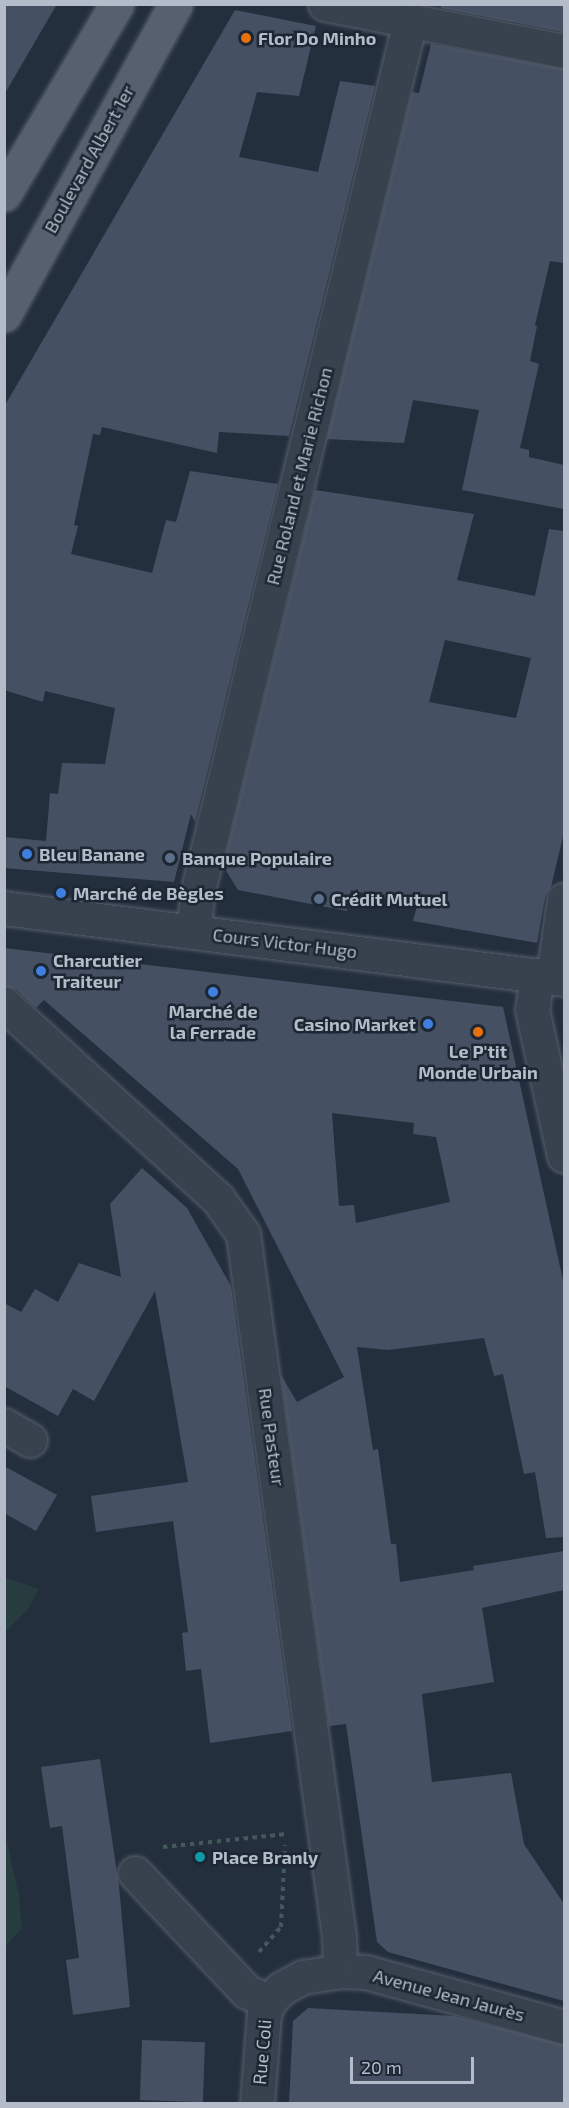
<!DOCTYPE html>
<html>
<head>
<meta charset="utf-8">
<style>
	body { margin:0 }
	#map { position:relative; width:569px; height:2108px; overflow:hidden; background:#242f3e; font-family:"Exo 2",sans-serif }
	div>[style] { position:absolute }
	[style*='--x'] { left:calc(var(--x)*1px); top:calc(var(--y)*1px); width:calc(var(--w)*1px); rotate:calc(var(--a)*1deg) }
	.green>* { inset:0; background:#263c3f }
	.building>* { inset:0; background:#455162; transform-origin:0 0 }
	.path>* { height:4px; margin-top:-2px; transform-origin:0; background:repeating-linear-gradient(90deg,#44595c 0 4.5px,transparent 0 9px) }
	.roads { filter:drop-shadow(0 0 2px #565f6c) drop-shadow(0 0 2px #565f6c) }
	.minor>* { height:33px; margin:-16.5px; padding:0 16.5px; transform-origin:16.5px; border-radius:16.5px; background:#38414e }
	.tertiary>* { height:33px; margin:-16.5px; padding:0 16.5px; transform-origin:16.5px; border-radius:16.5px; background:#38414e }
	.primary>* { height:33px; margin:-16.5px; padding:0 16.5px; transform-origin:16.5px; border-radius:16.5px; background:#56606e }
	.dots>* { width:16px; height:16px; translate:-50% -50%; box-sizing:border-box; border:3px solid #1d2633; border-radius:50% }
	span { translate:-50% -50%; white-space:nowrap; text-align:center; line-height:1.15; -webkit-text-stroke:5px #1d2633; paint-order:stroke }
	.poi-label { font-size:18px; color:#b4bcc9; font-weight:700 }
	.left { translate:0 -50%; text-align:left }
	.right { translate:-100% -50%; text-align:right }
	.street-label { font-size:18px; color:#b4bcc9 }
	.frame { position:absolute; inset:0; border:6px solid #b4bcc9; pointer-events:none }
	.scale { position:absolute; left:350px; top:2057px; width:124px; height:27px; box-sizing:border-box; border:3px solid #b4bcc9; border-top:0; padding-left:8px; font-size:18px; line-height:21px; white-space:nowrap; color:#b4bcc9; -webkit-text-stroke:4px #1d2633; paint-order:stroke }
</style>
</head>
<body>
<div id="map">
	<div class="green">
		<i style="clip-path:polygon(5px 1577px,39px 1589px,29px 1608px,5px 1632px)"></i>
		<i style="clip-path:polygon(4px 1799px,5px 1834px,19px 1895px,22px 1928px,5px 1947px)"></i>
	</div>
	<div class="building">
		<i style="clip-path:polygon(4px 4px,57px 4px,4px 95px)"></i>
		<i style="clip-path:polygon(442px 4px,564px 4px,564px 32px,441px 8px)"></i>
		<i style="clip-path:polygon(235px 10px,316px 26px,299px 96px,257px 92px,239px 157px,318px 172px,340px 81px,375px 86px,289px 436px,219px 432px,217px 453px,102px 427px,100px 435px,93px 434px,74px 525px,78px 526px,71px 554px,152px 573px,166px 520px,176px 522px,190px 471px,278px 484px,195px 822px,191px 814px,174px 882px,4px 868px,4px 837px,46px 841px,50px 793px,58px 794px,62px 763px,105px 764px,115px 708px,45px 691px,43px 702px,4px 690px,4px 407px)"></i>
		<i style="clip-path:polygon(431px 44px,564px 69px,564px 263px,550px 261px,535px 325px,537px 326px,530px 361px,539px 364px,520px 448px,529px 450px,529px 457px,564px 465px,564px 509px,462px 490px,479px 410px,413px 400px,404px 443px,327px 439px,412px 92px,419px 93px)"></i>
		<i style="clip-path:polygon(evenodd,315px 490px,474px 514px,457px 580px,535px 596px,549px 529px,564px 531px,564px 832px,551px 887px,545px 897px,537px 943px,413px 921px,417px 906px,351px 890px,347px 911px,238px 890px,223px 866px,315px 490px,445px 640px,531px 658px,516px 718px,429px 702px,445px 640px)"></i>
		<i style="clip-path:polygon(evenodd,4px 948px,503px 1007px,564px 1285px,564px 1537px,546px 1538px,535px 1472px,524px 1474px,503px 1374px,494px 1376px,484px 1338px,388px 1350px,357px 1347px,373px 1450px,378px 1449px,391px 1544px,396px 1544px,400px 1582px,474px 1570px,473px 1566px,564px 1551px,564px 1590px,482px 1608px,494px 1682px,422px 1694px,432px 1782px,511px 1773px,524px 1844px,564px 1904px,564px 2001px,388px 1952px,377px 1942px,346px 1724px,329px 1726px,281px 1375px,297px 1402px,344px 1377px,238px 1169px,44px 1000px,36px 1008px,17px 990px,4px 986px,4px 948px,332px 1113px,414px 1123px,413px 1134px,436px 1137px,450px 1202px,356px 1223px,354px 1205px,339px 1206px,332px 1113px)"></i>
		<i style="clip-path:polygon(142px 1168px,187px 1208px,231px 1286px,292px 1731px,210px 1743px,201px 1669px,186px 1671px,182px 1633px,188px 1632px,173px 1521px,96px 1532px,91px 1496px,188px 1482px,155px 1291px,94px 1401px,73px 1389px,58px 1416px,4px 1386px,4px 1303px,21px 1312px,35px 1289px,58px 1302px,79px 1263px,121px 1277px,110px 1204px)"></i>
		<i style="clip-path:polygon(4px 1466px,57px 1495px,36px 1531px,4px 1513px)"></i>
		<i style="clip-path:polygon(100px 1759px,119px 1886px,130px 2007px,73px 2015px,66px 1960px,79px 1958px,62px 1826px,50px 1828px,41px 1767px)"></i>
		<i style="clip-path:polygon(308px 2008px,454px 2016px,564px 2045px,564px 2103px,289px 2103px,293px 2021px)"></i>
		<i style="left:142px;top:2040px;width:63px;height:60px;rotate:2deg"></i>
	</div>
	<div class="path">
		<i style="--x:163;--y:1847;--w:124;--a:-6"></i>
		<i style="--x:259;--y:1952;--w:33;--a:-49"></i>
		<i style="--x:281;--y:1927;--w:82;--a:-87.2"></i>
	</div>
	<div class="roads">
		<div class="minor">
			<i style="--x:325;--y:4;--w:244;--a:11.1"></i>
			<i style="--x:193;--y:931;--w:41;--a:-83"></i>
			<i style="--x:198;--y:890;--w:894;--a:-76.29"></i>
			<i style="--x:537;--y:975;--w:34;--a:98"></i>
			<i style="--x:532;--y:1009;--w:150;--a:77.7"></i>
			<i style="--x:553;--y:977;--w:78;--a:-81.9"></i>
			<i style="--x:4;--y:1004;--w:290;--a:42.3"></i>
			<i style="--x:218;--y:1199;--w:43;--a:54.5"></i>
			<i style="--x:243;--y:1234;--w:710;--a:82.22"></i>
			<i style="--x:339;--y:1937;--w:34;--a:88"></i>
			<i style="--x:4;--y:1425;--w:30;--a:30"></i>
			<i style="--x:135;--y:1873;--w:163;--a:46.7"></i>
			<i style="--x:247;--y:1992;--w:24;--a:22"></i>
			<i style="--x:257;--y:2104;--w:90;--a:-85.6"></i>
			<i style="--x:264;--y:2014;--w:14;--a:-69"></i>
			<i style="--x:269;--y:2001;--w:18;--a:-45"></i>
			<i style="--x:282;--y:1988;--w:24;--a:-28"></i>
			<i style="--x:303;--y:1977;--w:37;--a:-9"></i>
			<i style="--x:340;--y:1971;--w:26;--a:2"></i>
			<i style="--x:366;--y:1972;--w:205;--a:15.5"></i>
		</div>
		<div class="tertiary">
			<i style="--x:4;--y:908;--w:564;--a:7.23"></i>
		</div>
		<div class="primary">
			<i style="--x:4;--y:194;--w:221;--a:-59.3"></i>
			<i style="--x:4;--y:315;--w:355;--a:-61.1"></i>
		</div>
	</div>
	<div class="dots">
		<i style="left:246px;top:38px;background:#e8710a"></i>
		<i style="left:27px;top:854px;background:#3f7fe0"></i>
		<i style="left:170px;top:858px;background:#5c6f8a"></i>
		<i style="left:61px;top:893px;background:#3f7fe0"></i>
		<i style="left:319px;top:899px;background:#5c6f8a"></i>
		<i style="left:41px;top:971px;background:#3f7fe0"></i>
		<i style="left:213px;top:992px;background:#3f7fe0"></i>
		<i style="left:428px;top:1024px;background:#3f7fe0"></i>
		<i style="left:478px;top:1032px;background:#e8710a"></i>
		<i style="left:200px;top:1857px;background:#0f9aa8"></i>
	</div>
	<div class="poi-label">
		<span class="left" style="left:258px;top:38px">Flor Do Minho</span>
		<span class="left" style="left:39px;top:854px">Bleu Banane</span>
		<span class="left" style="left:182px;top:858px">Banque Populaire</span>
		<span class="left" style="left:73px;top:893px">Marché de Bègles</span>
		<span class="left" style="left:331px;top:899px">Crédit Mutuel</span>
		<span class="left" style="left:53px;top:971px">Charcutier<br>Traiteur</span>
		<span style="left:213px;top:1022px">Marché de<br>la Ferrade</span>
		<span class="right" style="left:416px;top:1024px">Casino Market</span>
		<span style="left:478px;top:1062px">Le P'tit<br>Monde Urbain</span>
		<span class="left" style="left:212px;top:1857px">Place Branly</span>
	</div>
	<div class="street-label">
		<span style="left:89px;top:159px;rotate:-61deg">Boulevard Albert 1er</span>
		<span style="left:299px;top:476px;rotate:-76deg">Rue Roland et Marie Richon</span>
		<span style="left:285px;top:943px;rotate:7deg">Cours Victor Hugo</span>
		<span style="left:272px;top:1437px;rotate:82deg">Rue Pasteur</span>
		<span style="left:449px;top:1995px;rotate:15deg">Avenue Jean Jaurès</span>
		<span style="left:262px;top:2052px;rotate:-85deg">Rue Coli</span>
	</div>
	<div class="frame"></div>
	<div class="scale">20 m</div>
</div>
</body>
</html>
